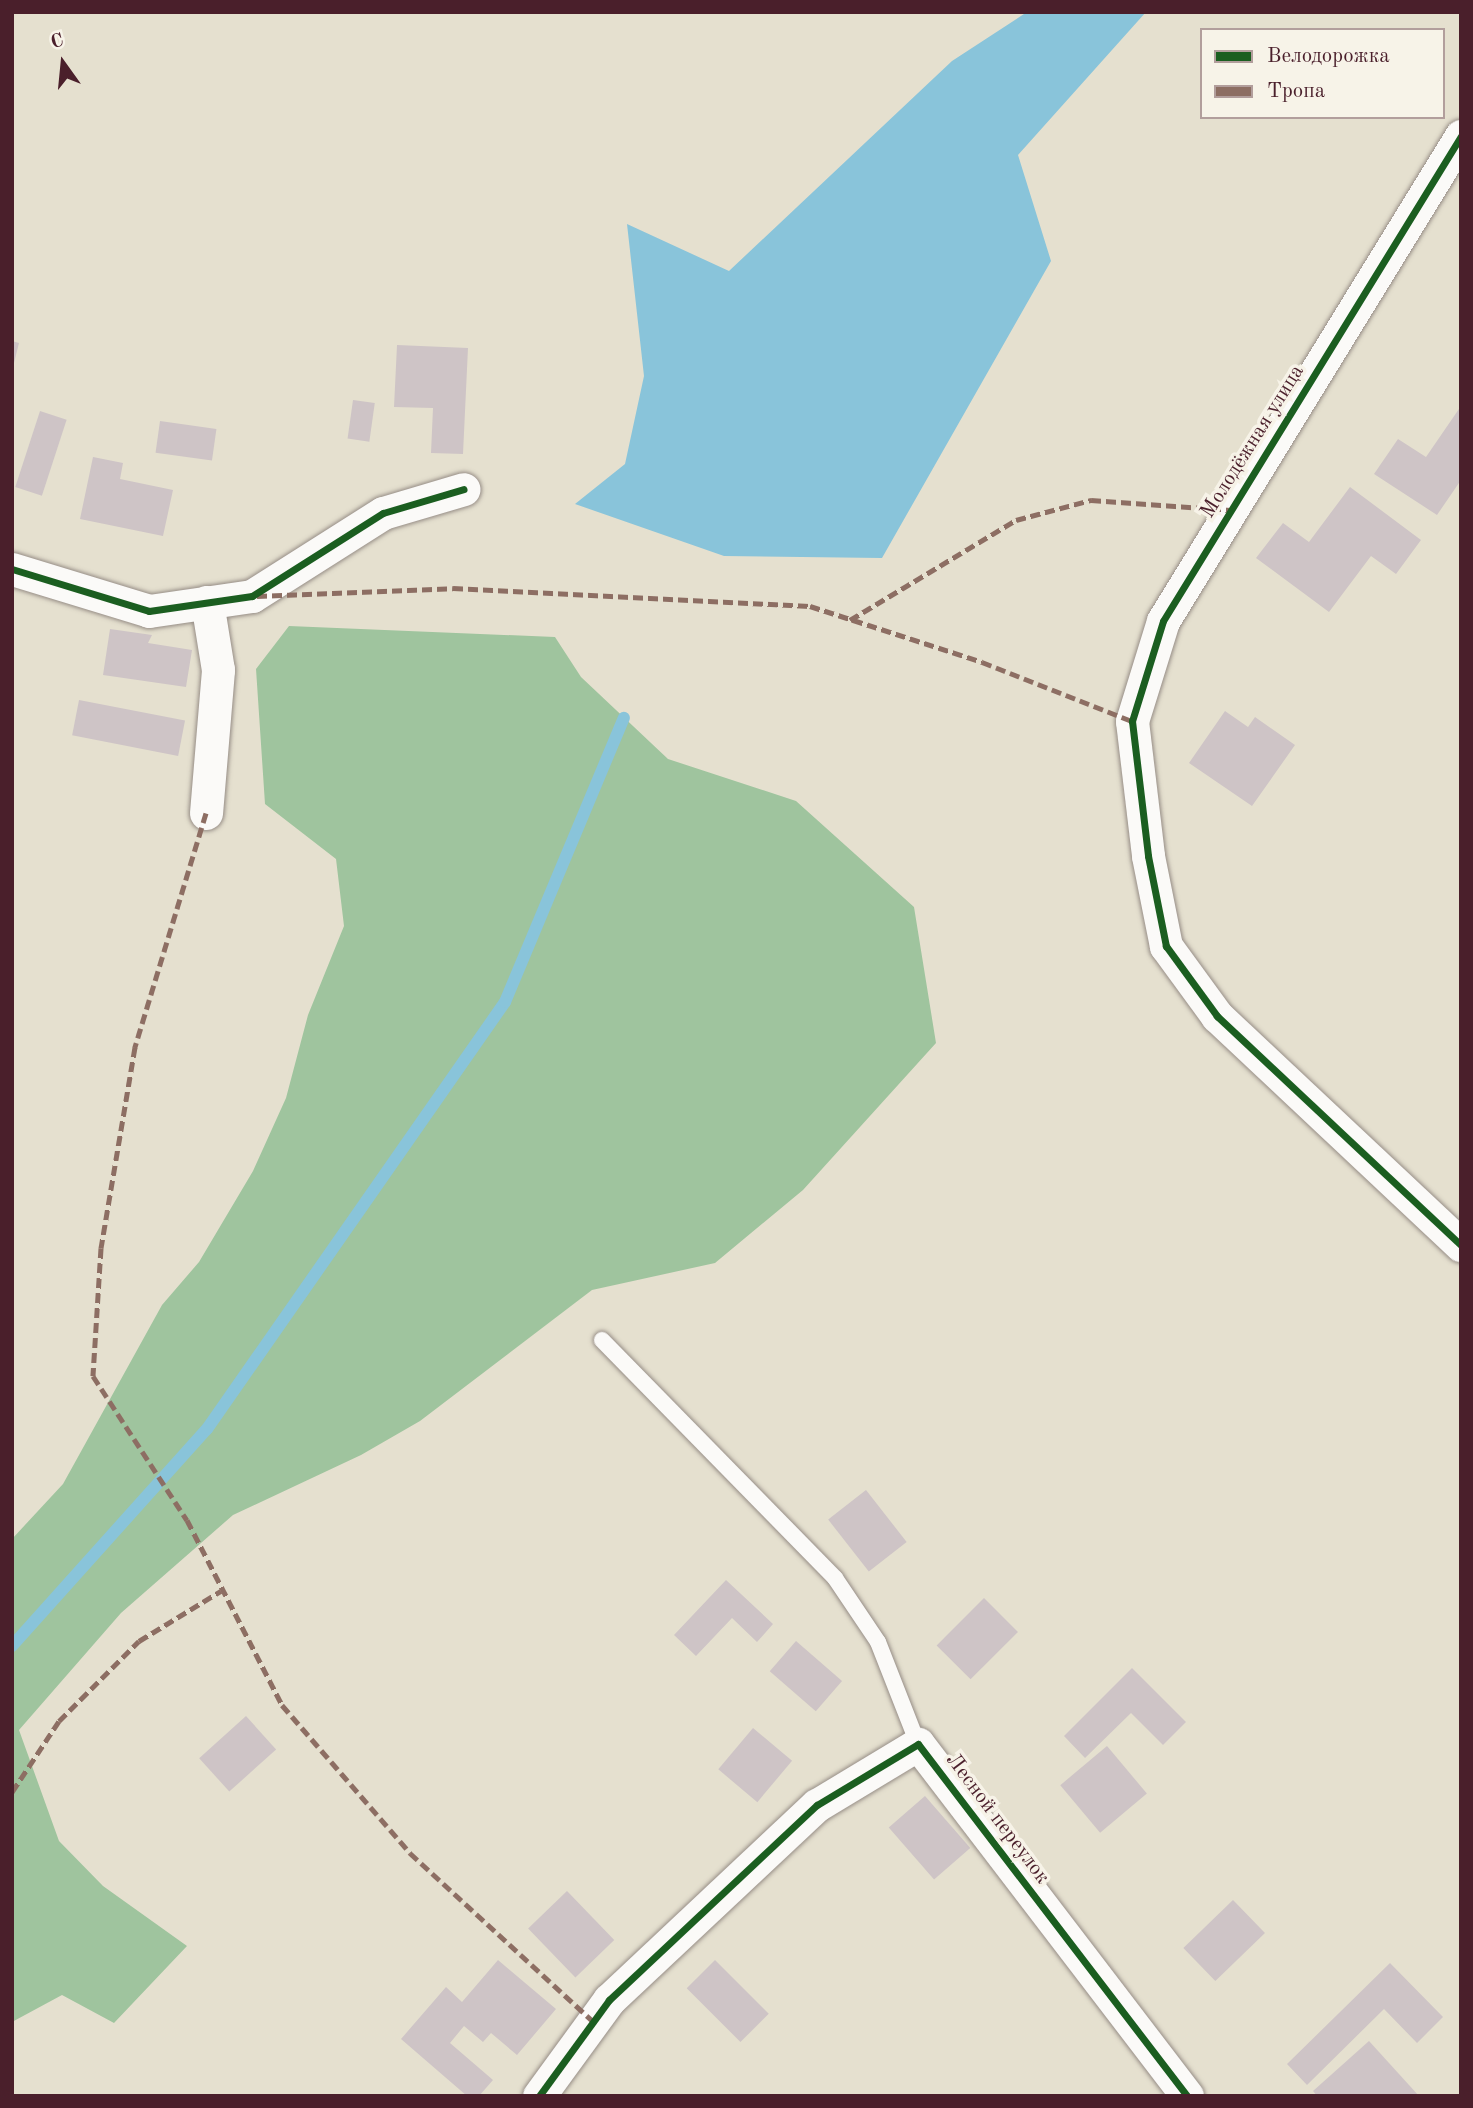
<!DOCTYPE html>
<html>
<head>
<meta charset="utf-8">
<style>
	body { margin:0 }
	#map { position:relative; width:1473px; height:2108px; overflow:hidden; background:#e5e0cf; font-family:"Old Standard TT",serif }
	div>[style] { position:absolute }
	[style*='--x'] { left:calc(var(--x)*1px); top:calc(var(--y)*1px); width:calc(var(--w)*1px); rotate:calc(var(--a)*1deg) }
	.forest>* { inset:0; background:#9fc49e }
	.water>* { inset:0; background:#89c4da }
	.stream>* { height:12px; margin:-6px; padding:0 6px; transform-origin:6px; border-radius:6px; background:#89c4da }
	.building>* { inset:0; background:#cec4c6; transform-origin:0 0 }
	.roads { filter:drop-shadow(0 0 2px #968d86) drop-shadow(0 0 2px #968d86) }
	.lane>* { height:16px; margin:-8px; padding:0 8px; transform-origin:8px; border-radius:8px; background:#fbfaf8 }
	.street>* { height:33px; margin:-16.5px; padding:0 16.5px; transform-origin:16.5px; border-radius:16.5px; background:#fbfaf8 }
	.quiet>* { height:5px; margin-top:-2.5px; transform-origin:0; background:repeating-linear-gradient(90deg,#8d6e63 0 10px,transparent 0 15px) }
	.cycleway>* { height:7px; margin:-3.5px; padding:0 3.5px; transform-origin:3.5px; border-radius:3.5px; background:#1b5e20 }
	span { translate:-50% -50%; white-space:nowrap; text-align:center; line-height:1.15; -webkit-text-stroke:7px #f7f3e8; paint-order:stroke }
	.street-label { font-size:21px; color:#4a1f2b }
	.frame { position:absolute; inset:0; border:14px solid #4a1f2b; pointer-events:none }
	.legend { position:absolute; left:1200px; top:28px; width:245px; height:91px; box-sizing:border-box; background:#f7f3e8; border:2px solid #b29e9c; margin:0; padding:9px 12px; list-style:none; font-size:21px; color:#4a1f2b }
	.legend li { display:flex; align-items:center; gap:14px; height:35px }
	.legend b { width:35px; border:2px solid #b29e9c }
	.north { position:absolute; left:28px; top:28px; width:70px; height:70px; -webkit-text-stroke:5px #f7f3e8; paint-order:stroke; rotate:345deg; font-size:19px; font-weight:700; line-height:28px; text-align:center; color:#4a1f2b }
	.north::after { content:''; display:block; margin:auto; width:24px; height:32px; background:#4a1f2b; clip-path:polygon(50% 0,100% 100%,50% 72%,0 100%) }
</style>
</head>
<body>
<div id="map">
	<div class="forest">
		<i style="clip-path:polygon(289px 626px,555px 637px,581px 677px,668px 759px,796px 801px,914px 907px,936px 1043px,803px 1190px,715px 1263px,592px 1290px,420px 1421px,361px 1455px,233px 1515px,121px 1613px,19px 1730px,59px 1841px,103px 1886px,187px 1946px,114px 2023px,62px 1995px,12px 2022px,12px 1539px,63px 1484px,162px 1305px,199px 1262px,253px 1171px,286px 1098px,308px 1015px,344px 926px,336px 859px,265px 804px,256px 669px)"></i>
	</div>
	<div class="water">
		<i style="clip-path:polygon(1027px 12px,1146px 12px,1018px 155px,1051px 261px,882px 558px,724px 556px,575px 504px,625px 464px,644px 376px,627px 224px,729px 271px,952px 61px)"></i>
	</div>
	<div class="stream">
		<i style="--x:12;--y:1646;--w:292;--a:-48.1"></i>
		<i style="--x:207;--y:1429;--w:521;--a:-55.09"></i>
		<i style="--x:505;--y:1002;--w:308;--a:-67.3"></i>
	</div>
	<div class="building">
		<i style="clip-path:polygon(12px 341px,19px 343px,13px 367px,12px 366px)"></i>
		<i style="clip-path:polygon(397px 345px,468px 348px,463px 454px,431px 453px,433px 408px,394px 407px)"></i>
		<i style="left:353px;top:400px;width:22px;height:39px;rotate:8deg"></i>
		<i style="clip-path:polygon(1461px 406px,1461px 480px,1437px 515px,1374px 474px,1398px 439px,1426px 457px)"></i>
		<i style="left:40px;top:411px;width:28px;height:80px;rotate:18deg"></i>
		<i style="left:160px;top:421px;width:57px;height:32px;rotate:8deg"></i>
		<i style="clip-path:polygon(93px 457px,123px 463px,120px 479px,173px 490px,163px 536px,80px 519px)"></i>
		<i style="clip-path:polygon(1350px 487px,1421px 540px,1396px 574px,1371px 556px,1329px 612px,1256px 558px,1283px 523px,1309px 542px)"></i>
		<i style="clip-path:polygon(110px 629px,152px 635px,148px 643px,192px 650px,186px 687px,103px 675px)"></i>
		<i style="left:79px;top:700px;width:108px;height:36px;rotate:11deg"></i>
		<i style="clip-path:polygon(1225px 711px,1248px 727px,1255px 717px,1295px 745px,1252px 806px,1189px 763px)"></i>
		<i style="left:866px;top:1490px;width:66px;height:48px;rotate:52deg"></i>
		<i style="clip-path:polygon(726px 1580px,773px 1624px,757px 1642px,732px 1618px,696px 1656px,674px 1635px)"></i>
		<i style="left:984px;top:1598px;width:48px;height:67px;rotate:45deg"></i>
		<i style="left:796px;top:1641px;width:61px;height:40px;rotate:41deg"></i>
		<i style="clip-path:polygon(1132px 1668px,1186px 1722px,1163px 1745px,1131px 1713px,1085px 1758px,1064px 1736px)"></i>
		<i style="left:246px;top:1716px;width:45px;height:63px;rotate:48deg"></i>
		<i style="left:753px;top:1728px;width:51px;height:54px;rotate:40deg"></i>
		<i style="left:1107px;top:1746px;width:62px;height:61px;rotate:50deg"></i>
		<i style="left:925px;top:1796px;width:69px;height:48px;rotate:49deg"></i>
		<i style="left:567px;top:1891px;width:68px;height:54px;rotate:46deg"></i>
		<i style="left:1233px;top:1900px;width:46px;height:69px;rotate:46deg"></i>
		<i style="clip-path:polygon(498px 1960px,556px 2009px,517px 2055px,491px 2033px,483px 2042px,464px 2026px,450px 2043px,493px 2080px,479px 2096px,467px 2096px,401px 2039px,446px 1987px,462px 2002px)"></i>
		<i style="left:715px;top:1960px;width:76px;height:40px;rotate:45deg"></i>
		<i style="clip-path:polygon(1390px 1963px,1443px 2017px,1417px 2043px,1384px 2009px,1307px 2085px,1287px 2064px)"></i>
		<i style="clip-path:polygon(1369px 2041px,1419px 2096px,1317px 2096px,1313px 2091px)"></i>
	</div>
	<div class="roads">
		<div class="lane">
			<i style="--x:602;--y:1340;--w:333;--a:45.6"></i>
			<i style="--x:835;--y:1578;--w:77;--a:56.1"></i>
			<i style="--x:878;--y:1642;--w:110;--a:68.6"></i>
		</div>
		<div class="street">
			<i style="--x:1461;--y:136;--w:569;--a:121.57"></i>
			<i style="--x:1163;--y:621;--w:105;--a:107.2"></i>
			<i style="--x:1132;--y:721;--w:136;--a:83.2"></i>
			<i style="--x:1148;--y:856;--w:92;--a:78.7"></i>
			<i style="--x:1166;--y:946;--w:87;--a:53.9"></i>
			<i style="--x:1217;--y:1016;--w:335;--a:43.2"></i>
			<i style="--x:12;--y:569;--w:143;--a:17"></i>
			<i style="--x:149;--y:611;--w:104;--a:-8.3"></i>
			<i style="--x:252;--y:596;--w:155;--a:-32.4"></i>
			<i style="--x:383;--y:513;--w:84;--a:-16.5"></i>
			<i style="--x:206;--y:813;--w:144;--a:-85.2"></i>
			<i style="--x:218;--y:670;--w:69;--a:-99.2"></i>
			<i style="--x:539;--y:2096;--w:119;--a:-53.9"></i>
			<i style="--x:609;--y:2000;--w:285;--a:-43.2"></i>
			<i style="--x:817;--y:1805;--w:118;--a:-31.1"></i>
			<i style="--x:918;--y:1744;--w:443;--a:52.6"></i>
		</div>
	</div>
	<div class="quiet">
		<i style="--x:257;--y:596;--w:196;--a:-2.3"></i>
		<i style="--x:453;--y:588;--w:357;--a:2.9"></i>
		<i style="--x:810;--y:606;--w:181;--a:18"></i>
		<i style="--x:982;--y:662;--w:161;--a:21.5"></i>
		<i style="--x:850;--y:620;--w:194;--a:-31.1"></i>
		<i style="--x:1016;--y:520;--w:78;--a:-14.9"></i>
		<i style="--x:1091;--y:500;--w:140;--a:4.1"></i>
		<i style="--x:206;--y:813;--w:245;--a:106.9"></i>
		<i style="--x:135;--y:1047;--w:204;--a:99.6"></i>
		<i style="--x:101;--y:1248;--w:128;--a:93.6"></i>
		<i style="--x:93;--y:1376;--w:172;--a:56.9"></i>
		<i style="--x:187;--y:1520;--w:208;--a:62.8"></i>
		<i style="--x:282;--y:1705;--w:196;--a:49.1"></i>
		<i style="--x:410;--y:1853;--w:248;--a:42.6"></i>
		<i style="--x:12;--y:1792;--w:85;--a:-56.5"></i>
		<i style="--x:59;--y:1721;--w:113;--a:-45"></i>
		<i style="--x:139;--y:1641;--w:96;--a:-31.4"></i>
	</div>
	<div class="cycleway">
		<i style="--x:1461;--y:136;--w:569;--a:121.57"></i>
		<i style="--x:1163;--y:621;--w:105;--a:107.2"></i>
		<i style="--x:1132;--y:721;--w:136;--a:83.2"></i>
		<i style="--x:1148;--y:856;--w:92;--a:78.7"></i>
		<i style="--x:1166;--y:946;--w:87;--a:53.9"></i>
		<i style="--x:1217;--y:1016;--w:335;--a:43.2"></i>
		<i style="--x:12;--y:569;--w:143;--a:17"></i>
		<i style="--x:149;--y:611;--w:104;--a:-8.3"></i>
		<i style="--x:252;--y:596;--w:155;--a:-32.4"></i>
		<i style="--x:383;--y:513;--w:84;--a:-16.5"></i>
		<i style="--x:539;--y:2096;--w:119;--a:-53.9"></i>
		<i style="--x:609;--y:2000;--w:285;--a:-43.2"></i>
		<i style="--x:817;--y:1805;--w:118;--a:-31.1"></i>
		<i style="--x:918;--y:1744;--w:443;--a:52.6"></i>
	</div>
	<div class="street-label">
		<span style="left:1253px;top:442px;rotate:-58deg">Молодёжная улица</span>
		<span style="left:997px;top:1819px;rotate:53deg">Лесной переулок</span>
	</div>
	<div class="frame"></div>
	<ul class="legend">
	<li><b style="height:9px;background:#1b5e20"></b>Велодорожка</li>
	<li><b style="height:9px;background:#8d6e63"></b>Тропа</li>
	</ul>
	<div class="north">С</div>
</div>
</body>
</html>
